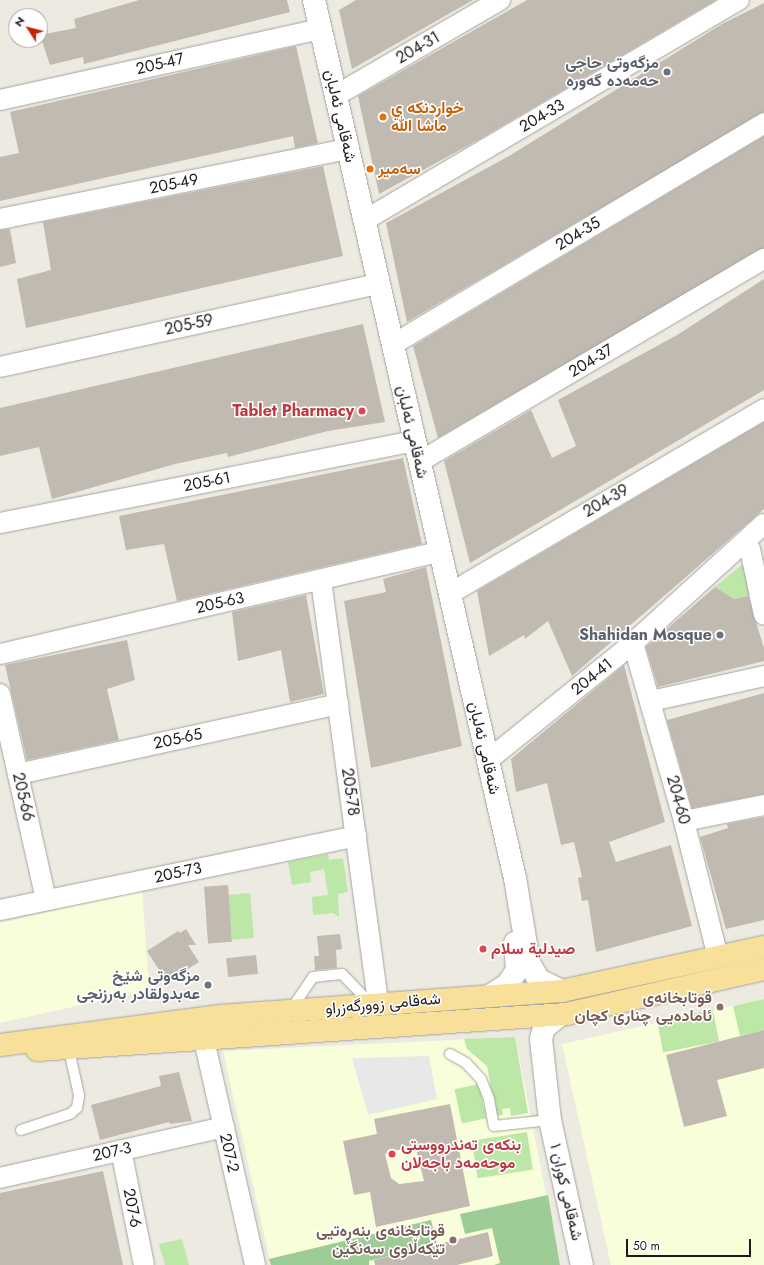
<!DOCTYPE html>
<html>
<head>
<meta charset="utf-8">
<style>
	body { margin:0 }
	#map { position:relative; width:764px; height:1265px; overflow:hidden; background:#edebe1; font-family:Jost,Vazirmatn,sans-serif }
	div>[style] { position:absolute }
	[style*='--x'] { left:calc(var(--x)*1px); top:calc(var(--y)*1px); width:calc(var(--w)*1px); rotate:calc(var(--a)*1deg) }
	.education>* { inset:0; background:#f8fed9 }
	.grass>* { inset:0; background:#bce7a7; transform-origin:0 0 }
	.forest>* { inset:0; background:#9ecc97 }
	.parking>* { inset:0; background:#e8e8e8 }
	.building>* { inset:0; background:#c1bab1; transform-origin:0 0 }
	.roads { filter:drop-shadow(0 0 1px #a3a3a3) drop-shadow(0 0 1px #a3a3a3) }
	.service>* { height:10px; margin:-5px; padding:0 5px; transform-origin:5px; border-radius:5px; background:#fff }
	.minor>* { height:20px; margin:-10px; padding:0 10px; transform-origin:10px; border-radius:10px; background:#fff }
	.tertiary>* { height:22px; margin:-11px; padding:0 11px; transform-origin:11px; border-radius:11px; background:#fff }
	.primary>* { height:22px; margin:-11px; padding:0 11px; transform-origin:11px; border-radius:11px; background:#f9e09a }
	.dots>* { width:11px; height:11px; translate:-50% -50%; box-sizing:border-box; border:2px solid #fff; border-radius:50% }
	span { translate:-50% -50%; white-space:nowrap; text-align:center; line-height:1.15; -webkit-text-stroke:3px #fff; paint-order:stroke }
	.street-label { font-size:16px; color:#1c1c1c }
	.worship-label { font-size:16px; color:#5b616d; font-weight:700 }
	.right { translate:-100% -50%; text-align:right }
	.food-label { font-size:16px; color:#c56008; font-weight:700 }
	.left { translate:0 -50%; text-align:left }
	.health-label { font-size:16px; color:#be3a42; font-weight:700 }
	.education-label { font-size:16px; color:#785e54; font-weight:700 }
	.north { position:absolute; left:8px; top:8px; width:40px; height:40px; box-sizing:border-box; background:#fff; border:1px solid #a4a4a4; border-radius:50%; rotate:306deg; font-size:11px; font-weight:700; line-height:16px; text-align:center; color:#1c1c1c }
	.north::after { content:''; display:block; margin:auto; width:14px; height:18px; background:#c32304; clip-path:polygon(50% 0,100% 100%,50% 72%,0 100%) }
	.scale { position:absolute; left:626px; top:1239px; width:125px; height:18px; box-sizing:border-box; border:2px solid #1c1c1c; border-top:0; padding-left:5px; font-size:12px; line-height:14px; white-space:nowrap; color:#1c1c1c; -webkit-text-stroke:3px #fff; paint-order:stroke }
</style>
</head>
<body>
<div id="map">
	<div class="education">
		<i style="clip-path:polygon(142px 890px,149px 990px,0 1023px,0 923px)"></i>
		<i style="clip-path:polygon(764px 999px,764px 1265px,611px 1265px,562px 1044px)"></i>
		<i style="clip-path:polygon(515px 1037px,560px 1265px,271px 1265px,223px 1051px)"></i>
	</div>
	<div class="grass">
		<i style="clip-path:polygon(744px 563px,751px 595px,734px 599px,715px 587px)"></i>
		<i style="clip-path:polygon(328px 854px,329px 860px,343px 858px,348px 892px,338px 894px,339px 917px,333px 913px,313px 915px,312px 897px,328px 895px,324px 869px,310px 872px,311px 882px,292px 885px,288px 862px)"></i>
		<i style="left:250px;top:893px;width:45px;height:22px;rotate:85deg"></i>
		<i style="clip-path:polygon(764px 999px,764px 1030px,740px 1036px,733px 1006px)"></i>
		<i style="left:713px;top:1010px;width:32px;height:57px;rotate:79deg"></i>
		<i style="clip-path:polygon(515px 1037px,528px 1113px,511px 1116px,510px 1108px,502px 1109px,503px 1115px,496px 1116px,487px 1066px,467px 1049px,464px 1039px)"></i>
		<i style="left:479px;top:1084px;width:35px;height:25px;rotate:78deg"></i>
		<i style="left:527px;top:1132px;width:38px;height:56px;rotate:81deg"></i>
		<i style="clip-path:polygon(182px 1239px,189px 1265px,165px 1265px,159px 1244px)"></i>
	</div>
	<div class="forest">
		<i style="clip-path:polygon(548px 1195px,560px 1265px,494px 1265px,500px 1263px,492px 1228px,465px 1234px,460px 1214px)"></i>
		<i style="clip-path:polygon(431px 1220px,437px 1244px,369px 1261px,369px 1265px,271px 1265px,269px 1259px)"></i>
	</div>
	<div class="parking">
		<i style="clip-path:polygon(429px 1056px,437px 1099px,368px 1115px,352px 1058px)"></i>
	</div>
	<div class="building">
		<i style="clip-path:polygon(139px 0,287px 0,290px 12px,84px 64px,83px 57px,50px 65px,40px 35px,76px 28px,74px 19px)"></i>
		<i style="clip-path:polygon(356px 0,473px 0,352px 69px,339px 10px)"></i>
		<i style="clip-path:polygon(527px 0,716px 0,480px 139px,379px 194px,358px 96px)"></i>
		<i style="clip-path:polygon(764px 3px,764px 112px,407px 322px,386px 223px,509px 156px,722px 24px)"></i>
		<i style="clip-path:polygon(296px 46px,318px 143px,295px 148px,293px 136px,0 201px,0 157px,19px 153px,10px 112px)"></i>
		<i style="clip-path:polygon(764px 136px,764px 248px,438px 438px,413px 346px)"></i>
		<i style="clip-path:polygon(323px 166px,343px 256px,26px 328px,17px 279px,51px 270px,43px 222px)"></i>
		<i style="clip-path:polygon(10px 229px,16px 263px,0 267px,0 230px)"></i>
		<i style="clip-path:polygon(764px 279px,764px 390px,470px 563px,444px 461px,531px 410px,552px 458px,576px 446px,558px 400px,677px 335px)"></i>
		<i style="clip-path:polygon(363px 324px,385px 422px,328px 431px,228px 457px,227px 453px,175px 464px,52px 499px,39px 447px,0 456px,0 408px)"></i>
		<i style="clip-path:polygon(764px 422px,764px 509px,572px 676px,548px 621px,525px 639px,524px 635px,489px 656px,477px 591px)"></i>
		<i style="clip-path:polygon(403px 458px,422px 544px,177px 601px,164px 544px,126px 550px,119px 516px)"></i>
		<i style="clip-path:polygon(426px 567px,462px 746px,371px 768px,344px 601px,386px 592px,383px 579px)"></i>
		<i style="clip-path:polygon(715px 587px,734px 599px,748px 596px,764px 648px,764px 661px,658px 687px,646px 647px)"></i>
		<i style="clip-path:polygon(306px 595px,324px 694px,290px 702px,281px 650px,238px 661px,232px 612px)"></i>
		<i style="clip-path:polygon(127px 640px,135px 680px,107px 689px,119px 740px,27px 760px,5px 665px)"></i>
		<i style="clip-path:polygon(624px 665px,665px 822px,609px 842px,616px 862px,671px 845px,692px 926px,596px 952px,588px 900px,582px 901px,578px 878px,582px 877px,574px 842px,561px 845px,547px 783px,516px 792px,511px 759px)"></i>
		<i style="clip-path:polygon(764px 693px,764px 794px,692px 808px,667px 720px)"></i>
		<i style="clip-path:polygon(764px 817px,764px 920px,726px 929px,700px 837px,728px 828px,727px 824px)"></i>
		<i style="left:228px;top:885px;width:57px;height:24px;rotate:86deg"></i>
		<i style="clip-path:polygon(186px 929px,196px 945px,188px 945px,199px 962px,167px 982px,147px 951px,178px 931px,180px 933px)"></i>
		<i style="clip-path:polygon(340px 934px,342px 949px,336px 950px,337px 968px,315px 970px,314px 956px,319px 956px,317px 936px)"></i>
		<i style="left:256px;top:955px;width:19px;height:30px;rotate:84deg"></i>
		<i style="clip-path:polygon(764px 1030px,764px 1068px,717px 1080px,727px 1116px,684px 1127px,666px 1055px)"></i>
		<i style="clip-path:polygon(179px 1072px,192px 1121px,170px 1124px,169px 1122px,100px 1140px,91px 1105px,161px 1086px,159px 1076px)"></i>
		<i style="clip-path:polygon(evenodd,450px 1104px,470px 1206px,376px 1227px,370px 1192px,354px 1195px,343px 1141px,377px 1134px,374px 1119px,450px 1104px,415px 1145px,424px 1181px,399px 1184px,391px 1178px,385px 1154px,415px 1145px)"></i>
		<i style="clip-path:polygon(103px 1171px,123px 1265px,0 1265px,0 1193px)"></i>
		<i style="clip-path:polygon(488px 1232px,493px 1256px,457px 1265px,375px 1265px,374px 1260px)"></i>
	</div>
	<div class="roads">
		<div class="service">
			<i style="--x:290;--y:1011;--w:41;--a:-55.9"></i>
			<i style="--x:313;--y:977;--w:29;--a:-6"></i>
			<i style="--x:342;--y:974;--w:43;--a:45.9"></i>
			<i style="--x:450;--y:1054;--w:18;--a:29"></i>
			<i style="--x:466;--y:1063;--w:22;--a:47"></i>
			<i style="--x:481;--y:1079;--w:22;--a:68"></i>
			<i style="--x:489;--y:1099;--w:27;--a:80"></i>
			<i style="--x:494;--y:1126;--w:56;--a:-6.1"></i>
			<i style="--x:21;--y:1130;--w:52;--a:-18.1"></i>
			<i style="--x:70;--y:1114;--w:9;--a:-41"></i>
			<i style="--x:77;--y:1108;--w:13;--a:-81"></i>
			<i style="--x:79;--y:1095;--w:46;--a:-102.5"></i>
		</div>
		<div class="minor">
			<i style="--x:335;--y:96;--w:191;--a:-30.2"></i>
			<i style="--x:0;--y:100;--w:328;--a:-12.5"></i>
			<i style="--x:0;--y:219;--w:355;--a:-11.4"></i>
			<i style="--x:365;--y:220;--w:434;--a:-30.5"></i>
			<i style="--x:392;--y:345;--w:433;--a:-30.8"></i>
			<i style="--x:0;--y:367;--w:387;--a:-12.4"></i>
			<i style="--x:419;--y:462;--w:400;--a:-30.5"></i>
			<i style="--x:0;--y:523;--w:422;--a:-11.2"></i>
			<i style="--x:750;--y:549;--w:67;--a:78"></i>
			<i style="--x:321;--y:580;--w:428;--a:82.3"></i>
			<i style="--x:449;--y:594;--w:365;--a:-30.4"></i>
			<i style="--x:633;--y:643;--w:185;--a:74"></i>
			<i style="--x:684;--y:821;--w:140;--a:76"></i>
			<i style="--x:0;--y:654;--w:451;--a:-13.1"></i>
			<i style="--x:0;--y:694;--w:211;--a:77.4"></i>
			<i style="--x:651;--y:701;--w:116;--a:-12.5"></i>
			<i style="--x:487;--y:761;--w:188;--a:-38.9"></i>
			<i style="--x:633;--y:643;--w:177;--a:-42.3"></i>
			<i style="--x:18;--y:774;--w:328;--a:-12.3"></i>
			<i style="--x:684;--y:821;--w:82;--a:-11.3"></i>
			<i style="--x:0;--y:910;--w:364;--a:-11.7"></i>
			<i style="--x:204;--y:1040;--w:231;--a:77.2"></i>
			<i style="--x:121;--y:1150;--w:117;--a:78.7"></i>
			<i style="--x:0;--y:1178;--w:230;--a:-12.8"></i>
		</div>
		<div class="tertiary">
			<i style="--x:314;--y:0;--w:901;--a:77.11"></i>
			<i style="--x:515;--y:878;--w:86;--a:80.6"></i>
			<i style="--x:529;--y:963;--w:20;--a:60"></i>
			<i style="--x:539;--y:980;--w:25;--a:26"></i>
			<i style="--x:491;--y:995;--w:19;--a:-32"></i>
			<i style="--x:507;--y:985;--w:18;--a:-56"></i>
			<i style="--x:517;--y:970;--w:27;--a:-94"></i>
			<i style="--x:560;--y:1015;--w:21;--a:141"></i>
			<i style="--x:544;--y:1028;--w:11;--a:105"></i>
			<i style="--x:541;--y:1039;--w:81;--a:83.7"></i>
			<i style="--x:550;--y:1120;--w:148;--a:77.6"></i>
		</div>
		<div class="primary">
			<i style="--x:0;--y:1045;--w:223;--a:-7.5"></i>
			<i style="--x:221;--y:1016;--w:342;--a:-4.2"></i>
			<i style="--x:562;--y:991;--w:207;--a:-12.3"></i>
			<i style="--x:37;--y:1050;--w:530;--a:-3.89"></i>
			<i style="--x:566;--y:1014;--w:203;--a:-12.8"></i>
		</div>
	</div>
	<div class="dots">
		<i style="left:667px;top:72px;background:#6b7280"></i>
		<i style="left:383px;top:117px;background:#e8710a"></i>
		<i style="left:370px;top:169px;background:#e8710a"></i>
		<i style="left:362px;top:411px;background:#e0444e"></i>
		<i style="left:720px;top:635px;background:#6b7280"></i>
		<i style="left:483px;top:949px;background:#e0444e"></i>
		<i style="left:208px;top:985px;background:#6b7280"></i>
		<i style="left:720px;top:1007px;background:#8d6e63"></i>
		<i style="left:392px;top:1154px;background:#e0444e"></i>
		<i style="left:453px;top:1240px;background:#8d6e63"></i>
	</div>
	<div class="street-label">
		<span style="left:418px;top:48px;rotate:-30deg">204-31</span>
		<span style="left:160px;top:64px;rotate:-13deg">205-47</span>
		<span style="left:340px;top:116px;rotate:77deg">شەقامی ئەلبان</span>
		<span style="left:542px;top:116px;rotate:-30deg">204-33</span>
		<span style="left:174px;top:184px;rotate:-11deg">205-49</span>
		<span style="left:578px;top:234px;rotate:-31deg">204-35</span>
		<span style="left:189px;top:325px;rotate:-12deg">205-59</span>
		<span style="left:591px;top:361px;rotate:-31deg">204-37</span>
		<span style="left:412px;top:432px;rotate:77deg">شەقامی ئەلبان</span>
		<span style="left:207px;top:482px;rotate:-11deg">205-61</span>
		<span style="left:606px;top:501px;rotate:-30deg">204-39</span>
		<span style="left:220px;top:603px;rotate:-13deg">205-63</span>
		<span style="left:592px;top:677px;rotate:-39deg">204-41</span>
		<span style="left:178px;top:739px;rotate:-12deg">205-65</span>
		<span style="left:484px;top:748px;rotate:77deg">شەقامی ئەلبان</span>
		<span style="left:350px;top:792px;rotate:82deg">205-78</span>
		<span style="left:23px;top:797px;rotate:77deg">205-66</span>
		<span style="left:678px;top:800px;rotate:75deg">204-60</span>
		<span style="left:178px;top:873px;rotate:-12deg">205-73</span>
		<span style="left:383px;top:1004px;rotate:-5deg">شەقامی زوورگەزراو</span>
		<span style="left:112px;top:1152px;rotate:-13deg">207-3</span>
		<span style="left:229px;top:1153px;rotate:77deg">207-2</span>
		<span style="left:566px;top:1192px;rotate:77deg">شەقامی کوران ١</span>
		<span style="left:132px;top:1208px;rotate:79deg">207-6</span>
	</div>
	<div class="worship-label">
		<span class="right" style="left:659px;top:72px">مزگه‌وتی حاجی<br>حه‌مه‌ده‌ گه‌وره</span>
		<span class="right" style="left:712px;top:635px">Shahidan Mosque</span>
		<span class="right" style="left:200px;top:985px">مزگەوتی شێخ<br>عەبدولقادر بەرزنجی</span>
	</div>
	<div class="food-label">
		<span class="left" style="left:391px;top:117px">خواردنكه ي<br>ماشا الله</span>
		<span class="left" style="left:378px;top:169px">سەمیر</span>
	</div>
	<div class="health-label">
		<span class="right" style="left:354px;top:411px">Tablet Pharmacy</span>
		<span class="left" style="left:491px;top:949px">صیدلیة سلام</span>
		<span class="left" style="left:401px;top:1154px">بنکەی تەندرووستی<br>موحەمەد باجەلان</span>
	</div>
	<div class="education-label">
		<span class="right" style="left:712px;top:1007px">قوتابخانەی<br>ئامادەیی چناری کچان</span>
		<span class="right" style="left:445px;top:1240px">قوتابخانەی بنەڕەتیی<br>تێکەڵاوی سەنگین</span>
	</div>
	<div class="north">N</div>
	<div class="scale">50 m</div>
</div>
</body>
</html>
